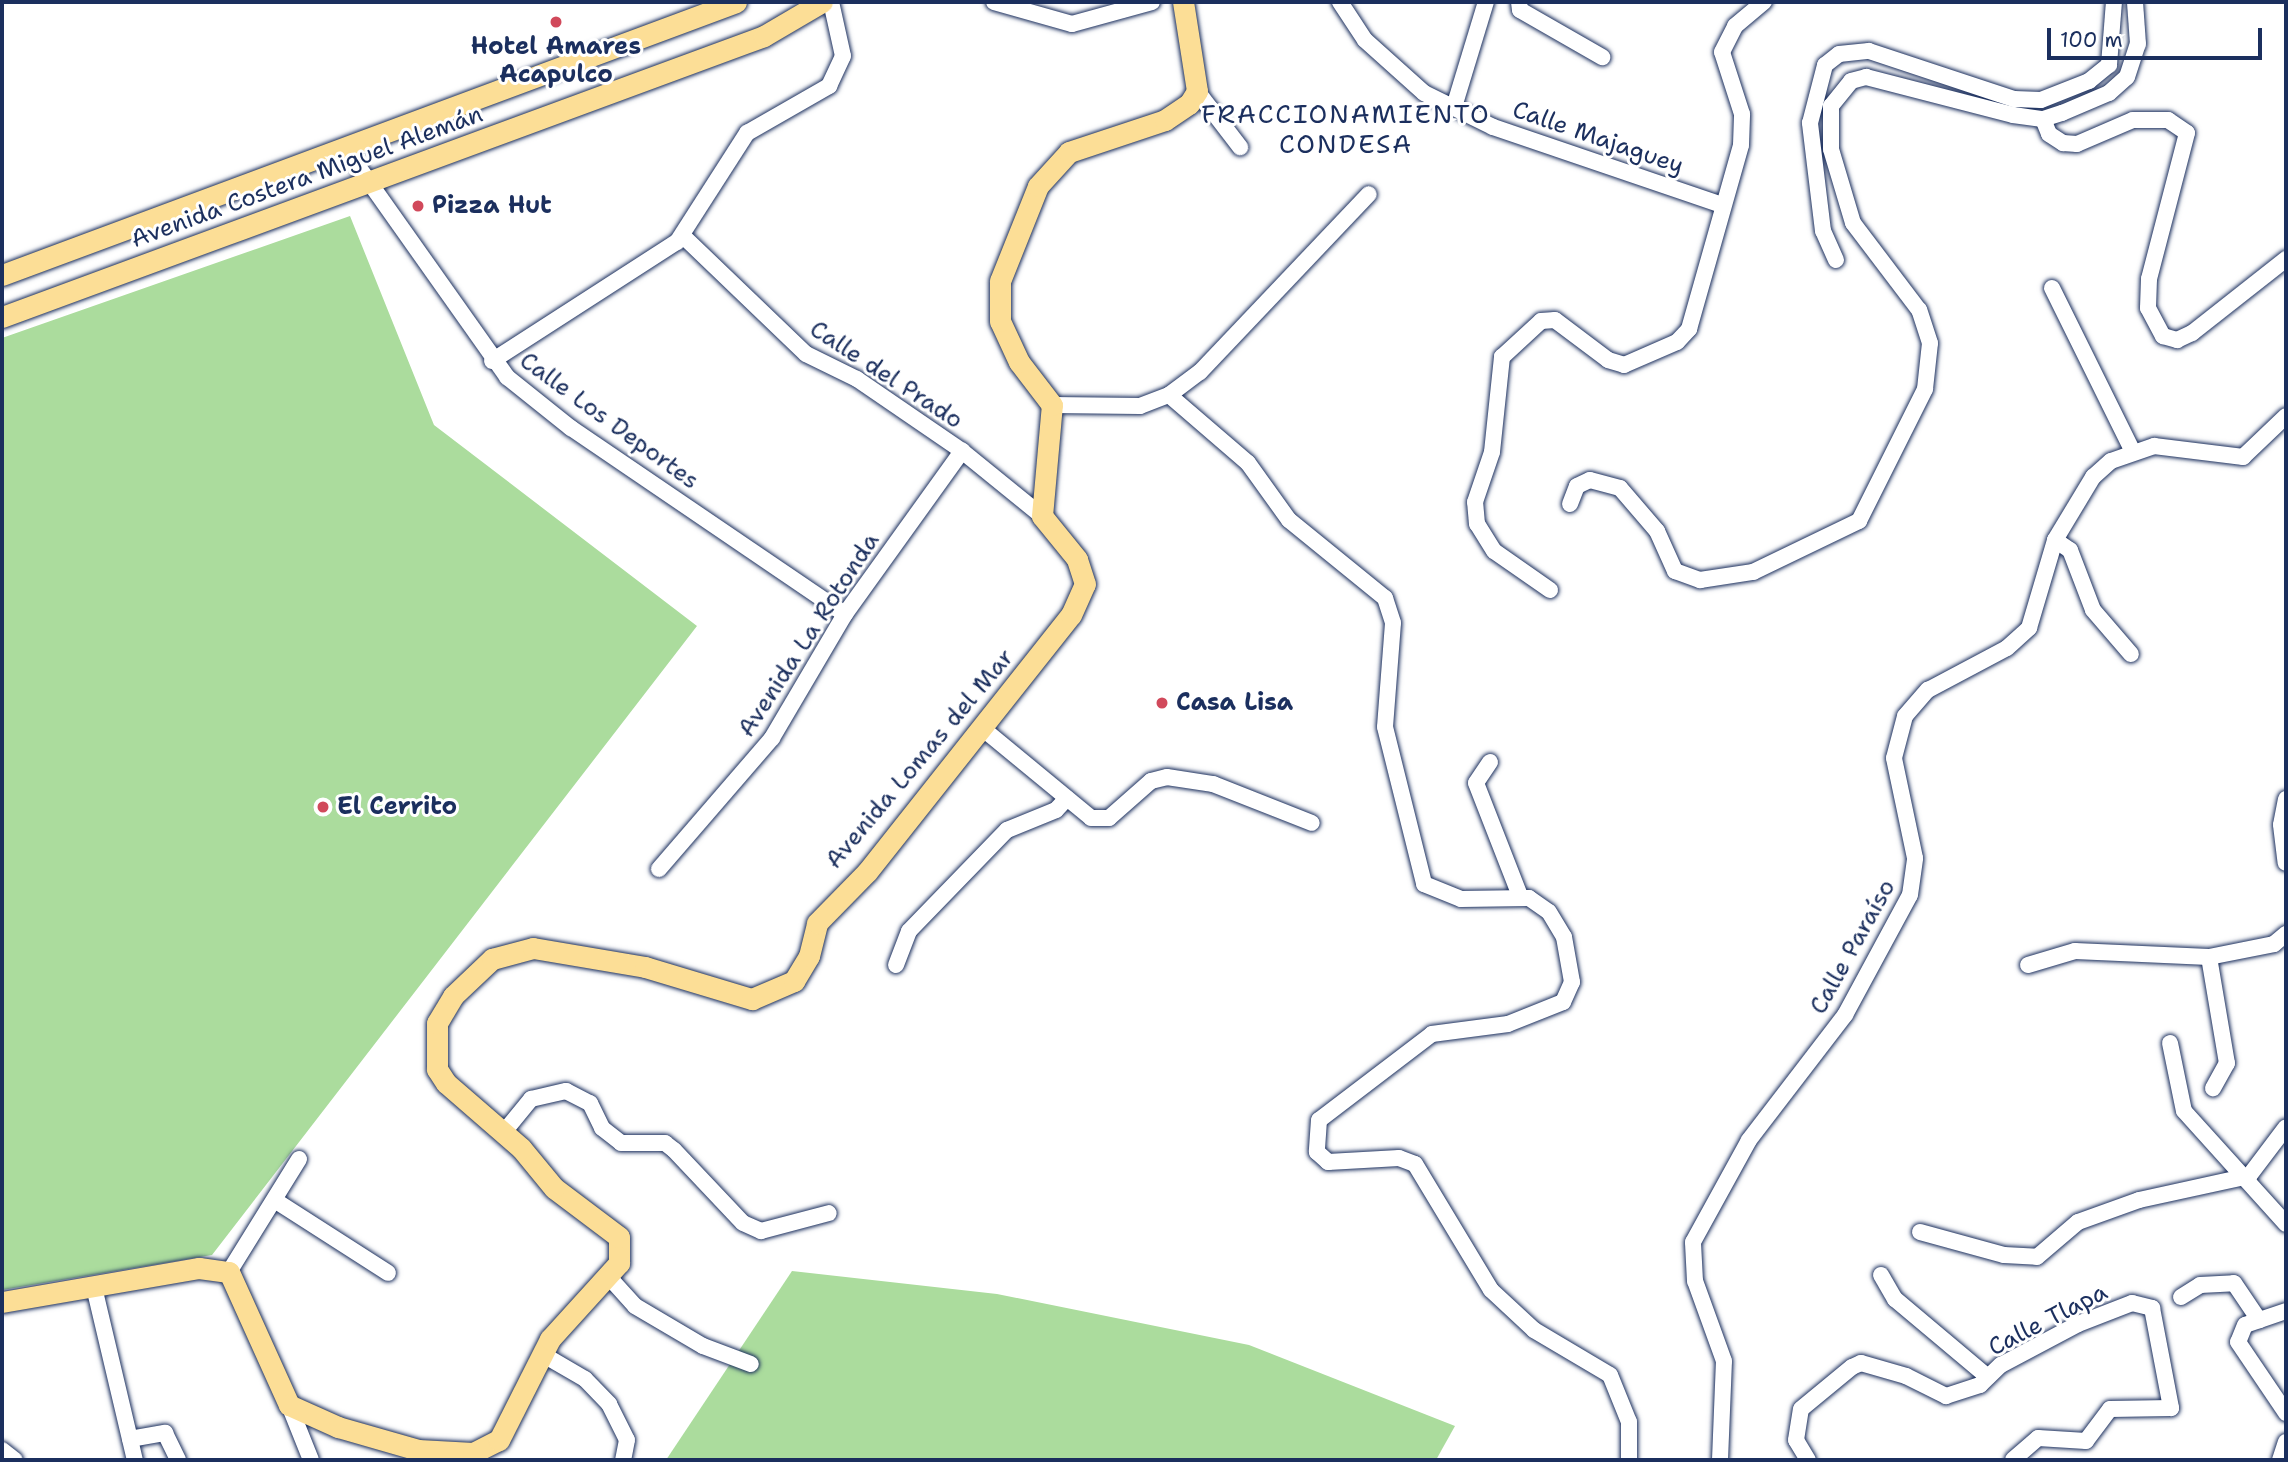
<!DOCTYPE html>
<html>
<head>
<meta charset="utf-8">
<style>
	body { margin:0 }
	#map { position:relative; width:2288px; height:1462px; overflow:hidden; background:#fff; font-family:"Shantell Sans",sans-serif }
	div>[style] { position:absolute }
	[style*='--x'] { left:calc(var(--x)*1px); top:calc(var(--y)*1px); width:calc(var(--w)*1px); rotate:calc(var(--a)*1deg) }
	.green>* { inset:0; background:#abdc9d }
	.roads { filter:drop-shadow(0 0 2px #1b2f5e) drop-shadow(0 0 2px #1b2f5e) }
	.minor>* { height:16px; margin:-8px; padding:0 8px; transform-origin:8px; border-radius:8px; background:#fff }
	.major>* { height:21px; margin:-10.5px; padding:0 10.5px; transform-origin:10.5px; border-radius:10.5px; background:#fcde96 }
	.dots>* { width:19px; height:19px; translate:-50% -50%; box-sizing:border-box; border:4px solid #fff; border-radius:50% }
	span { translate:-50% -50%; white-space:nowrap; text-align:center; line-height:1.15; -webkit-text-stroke:6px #fff; paint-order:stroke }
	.poi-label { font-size:24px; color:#1b2f5e; font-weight:700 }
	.left { translate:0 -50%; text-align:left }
	.street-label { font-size:24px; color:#1b2f5e }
	.neighbourhood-label { font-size:26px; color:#1b2f5e; letter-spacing:2px }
	.frame { position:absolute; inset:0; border:4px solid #1b2f5e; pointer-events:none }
	.scale { position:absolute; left:2047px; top:28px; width:215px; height:32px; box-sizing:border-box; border:4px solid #1b2f5e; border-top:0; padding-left:9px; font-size:21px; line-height:24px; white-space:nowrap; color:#1b2f5e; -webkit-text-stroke:5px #fff; paint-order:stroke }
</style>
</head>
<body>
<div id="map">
	<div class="green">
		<i style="clip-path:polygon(350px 216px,434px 425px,697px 626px,212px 1255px,2px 1290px,2px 338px)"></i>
		<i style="clip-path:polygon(792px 1271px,997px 1294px,1249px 1345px,1455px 1426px,1436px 1460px,666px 1460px)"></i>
	</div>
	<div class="roads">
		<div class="minor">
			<i style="--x:994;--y:2;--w:81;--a:15.8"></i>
			<i style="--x:1072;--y:24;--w:83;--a:-15.4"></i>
			<i style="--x:1340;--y:2;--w:45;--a:56.7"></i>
			<i style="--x:1365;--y:40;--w:79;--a:41.9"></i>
			<i style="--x:1424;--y:93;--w:77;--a:26.2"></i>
			<i style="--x:1493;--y:127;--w:239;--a:18.8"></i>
			<i style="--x:1519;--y:2;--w:8;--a:83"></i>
			<i style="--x:1520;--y:10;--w:95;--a:29.8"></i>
			<i style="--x:1197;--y:91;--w:71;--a:52.5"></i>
			<i style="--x:1454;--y:107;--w:110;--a:-73.1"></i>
			<i style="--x:2043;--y:119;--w:16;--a:68"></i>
			<i style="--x:2049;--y:134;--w:17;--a:33"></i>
			<i style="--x:2063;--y:143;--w:14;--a:4"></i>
			<i style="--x:2077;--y:144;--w:61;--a:-23.2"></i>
			<i style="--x:2133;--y:120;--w:35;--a:0"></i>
			<i style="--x:2168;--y:120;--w:23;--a:34"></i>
			<i style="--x:2187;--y:133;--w:151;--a:104.6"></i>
			<i style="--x:2149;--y:279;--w:29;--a:92"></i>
			<i style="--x:2148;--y:308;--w:32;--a:62"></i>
			<i style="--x:2163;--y:336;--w:15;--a:16"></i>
			<i style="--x:2177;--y:340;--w:17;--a:-25"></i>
			<i style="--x:2192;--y:333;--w:120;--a:-38.2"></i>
			<i style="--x:345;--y:148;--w:281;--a:54.7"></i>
			<i style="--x:507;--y:377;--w:82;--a:38.6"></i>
			<i style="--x:571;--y:428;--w:331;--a:34.2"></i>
			<i style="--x:683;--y:236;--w:170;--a:43.8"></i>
			<i style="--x:806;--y:354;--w:57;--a:26.1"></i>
			<i style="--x:857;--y:379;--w:127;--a:34.4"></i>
			<i style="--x:962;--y:451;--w:103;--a:39.1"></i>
			<i style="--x:1836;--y:260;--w:32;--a:-114"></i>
			<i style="--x:1823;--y:231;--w:109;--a:-96.9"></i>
			<i style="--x:1810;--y:123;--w:60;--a:-75.5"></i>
			<i style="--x:1825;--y:65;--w:18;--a:-38"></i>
			<i style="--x:1839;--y:54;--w:30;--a:-6"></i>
			<i style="--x:1869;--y:51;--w:153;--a:18.3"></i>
			<i style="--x:2014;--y:99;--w:27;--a:2"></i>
			<i style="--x:2041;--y:100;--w:52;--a:-21.6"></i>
			<i style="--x:2089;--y:81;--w:26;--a:-39"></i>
			<i style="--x:2109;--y:65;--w:63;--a:-85.5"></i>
			<i style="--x:2052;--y:288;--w:181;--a:63.7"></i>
			<i style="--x:492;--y:361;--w:220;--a:-32.8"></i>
			<i style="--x:677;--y:242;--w:130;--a:-57.3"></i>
			<i style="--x:747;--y:133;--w:95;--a:-29.8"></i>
			<i style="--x:829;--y:86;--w:33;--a:-65"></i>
			<i style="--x:843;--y:56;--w:55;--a:-102.5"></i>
			<i style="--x:1169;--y:395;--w:104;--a:40.7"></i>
			<i style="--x:1248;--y:463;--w:70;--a:54.3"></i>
			<i style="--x:1289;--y:520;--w:124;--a:39.1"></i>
			<i style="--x:1385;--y:598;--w:26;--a:72"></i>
			<i style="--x:1393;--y:623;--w:104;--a:94.4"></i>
			<i style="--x:1385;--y:727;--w:162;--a:76"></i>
			<i style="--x:1424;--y:884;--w:40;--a:22"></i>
			<i style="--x:1461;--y:899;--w:68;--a:-0.8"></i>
			<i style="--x:1529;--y:898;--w:24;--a:35"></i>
			<i style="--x:1549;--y:912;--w:29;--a:59"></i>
			<i style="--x:1564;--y:937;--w:46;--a:79.9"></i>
			<i style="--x:1572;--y:982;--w:22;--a:114"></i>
			<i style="--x:1563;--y:1002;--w:59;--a:158.2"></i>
			<i style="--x:1508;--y:1024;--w:77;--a:172.5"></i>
			<i style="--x:1432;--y:1034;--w:142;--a:142.7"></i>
			<i style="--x:1319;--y:1120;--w:32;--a:94"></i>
			<i style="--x:1317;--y:1152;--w:15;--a:42"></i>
			<i style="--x:1328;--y:1162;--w:71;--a:-3.2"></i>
			<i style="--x:1399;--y:1158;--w:17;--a:21"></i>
			<i style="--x:1415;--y:1164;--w:147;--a:58.9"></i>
			<i style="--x:1491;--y:1290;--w:59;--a:42.9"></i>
			<i style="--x:1534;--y:1330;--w:88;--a:30.6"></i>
			<i style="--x:1610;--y:1375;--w:51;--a:68"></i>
			<i style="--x:1629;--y:1422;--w:38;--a:90"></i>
			<i style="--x:1052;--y:405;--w:88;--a:0.7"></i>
			<i style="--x:1140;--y:406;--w:31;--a:-21"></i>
			<i style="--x:1169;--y:395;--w:39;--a:-37"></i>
			<i style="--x:1200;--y:372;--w:245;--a:-46.5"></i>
			<i style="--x:1570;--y:504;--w:19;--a:-69"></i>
			<i style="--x:1577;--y:486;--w:14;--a:-25"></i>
			<i style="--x:1590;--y:480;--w:31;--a:15"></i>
			<i style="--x:1620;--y:488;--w:57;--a:49.3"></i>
			<i style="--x:1657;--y:531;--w:44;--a:65.8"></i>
			<i style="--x:1675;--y:571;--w:27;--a:20"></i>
			<i style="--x:1700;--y:580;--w:54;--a:-8.6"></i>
			<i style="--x:1753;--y:572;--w:118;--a:-25.7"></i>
			<i style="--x:1859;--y:521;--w:148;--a:-63.4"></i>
			<i style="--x:1925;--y:389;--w:46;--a:-83.8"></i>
			<i style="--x:1930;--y:343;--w:35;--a:-108"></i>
			<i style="--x:1919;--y:310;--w:109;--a:-127.2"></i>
			<i style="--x:1853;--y:223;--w:77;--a:-106.6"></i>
			<i style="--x:1831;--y:149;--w:43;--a:-90"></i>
			<i style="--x:1831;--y:106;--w:32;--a:-51"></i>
			<i style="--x:1851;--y:81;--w:16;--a:-15"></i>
			<i style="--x:1866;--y:77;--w:152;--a:14.5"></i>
			<i style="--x:2013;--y:115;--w:30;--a:8"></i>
			<i style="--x:2043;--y:119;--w:20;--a:-18"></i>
			<i style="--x:2062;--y:113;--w:51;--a:-23.1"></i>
			<i style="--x:2109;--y:93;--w:24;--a:-42"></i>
			<i style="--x:2127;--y:77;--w:35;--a:-72"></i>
			<i style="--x:2138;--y:44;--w:42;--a:-94.1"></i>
			<i style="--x:2055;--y:540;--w:18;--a:34"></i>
			<i style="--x:2070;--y:550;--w:64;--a:69"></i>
			<i style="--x:2093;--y:610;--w:58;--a:49.2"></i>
			<i style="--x:1550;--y:590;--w:68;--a:-145.1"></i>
			<i style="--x:1494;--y:551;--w:32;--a:-122"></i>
			<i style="--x:1477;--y:524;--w:22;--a:-95"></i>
			<i style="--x:1475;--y:502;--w:53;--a:-71.2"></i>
			<i style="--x:1492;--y:452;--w:96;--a:-84"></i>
			<i style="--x:1502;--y:357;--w:53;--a:-42.7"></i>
			<i style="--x:1541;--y:321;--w:14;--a:-4"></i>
			<i style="--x:1555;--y:320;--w:66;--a:37"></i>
			<i style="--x:1608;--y:360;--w:17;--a:17"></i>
			<i style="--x:1624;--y:365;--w:58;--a:-23.5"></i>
			<i style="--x:1677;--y:342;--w:18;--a:-47"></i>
			<i style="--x:1689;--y:329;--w:191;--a:-74.2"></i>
			<i style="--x:1741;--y:145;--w:31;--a:-88"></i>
			<i style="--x:1742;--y:114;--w:65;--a:-107.9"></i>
			<i style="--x:1722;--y:52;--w:29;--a:-63"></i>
			<i style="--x:1735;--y:26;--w:38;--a:-40"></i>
			<i style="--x:982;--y:728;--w:141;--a:39.5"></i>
			<i style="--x:1091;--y:818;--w:18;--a:0"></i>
			<i style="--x:1109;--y:818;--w:56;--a:-41.4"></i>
			<i style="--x:1151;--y:781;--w:16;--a:-14"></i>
			<i style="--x:1167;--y:777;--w:47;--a:8.7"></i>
			<i style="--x:1213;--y:784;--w:106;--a:21.5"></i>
			<i style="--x:1490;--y:762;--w:25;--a:124"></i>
			<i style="--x:1476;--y:783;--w:121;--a:68.7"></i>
			<i style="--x:2286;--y:799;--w:26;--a:101"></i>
			<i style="--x:2281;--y:825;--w:38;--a:83"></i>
			<i style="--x:659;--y:869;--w:173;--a:-49.2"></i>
			<i style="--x:772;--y:738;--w:144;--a:-59.5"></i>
			<i style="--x:845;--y:614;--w:201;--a:-54.3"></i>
			<i style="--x:2209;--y:957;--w:108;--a:80.4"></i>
			<i style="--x:2227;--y:1063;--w:29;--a:119"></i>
			<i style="--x:896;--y:965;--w:36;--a:-69"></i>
			<i style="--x:909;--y:931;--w:141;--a:-45.9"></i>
			<i style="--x:1007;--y:830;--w:53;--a:-22.2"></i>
			<i style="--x:1056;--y:810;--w:16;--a:-47"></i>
			<i style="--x:2028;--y:965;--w:49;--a:-16.6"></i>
			<i style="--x:2075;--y:951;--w:134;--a:2.6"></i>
			<i style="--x:2209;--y:957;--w:66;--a:-11.3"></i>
			<i style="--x:2274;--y:944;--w:16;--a:-40"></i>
			<i style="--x:2170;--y:1043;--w:69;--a:78.4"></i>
			<i style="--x:2184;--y:1111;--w:152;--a:47.9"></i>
			<i style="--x:504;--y:1132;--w:43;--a:-50.7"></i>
			<i style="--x:531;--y:1099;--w:36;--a:-13"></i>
			<i style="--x:566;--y:1091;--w:27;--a:27"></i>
			<i style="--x:590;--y:1103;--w:28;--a:64"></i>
			<i style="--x:602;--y:1128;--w:24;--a:38"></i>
			<i style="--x:621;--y:1143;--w:44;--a:0"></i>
			<i style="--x:665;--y:1143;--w:11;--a:38"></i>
			<i style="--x:674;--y:1150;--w:100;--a:46.6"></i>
			<i style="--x:743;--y:1223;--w:20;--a:24"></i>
			<i style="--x:761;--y:1231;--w:70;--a:-14.8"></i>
			<i style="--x:276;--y:1201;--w:133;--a:32.7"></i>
			<i style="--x:1920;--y:1232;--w:87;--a:15.3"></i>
			<i style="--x:2004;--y:1255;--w:33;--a:3"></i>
			<i style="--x:2037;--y:1257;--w:54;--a:-40.5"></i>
			<i style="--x:2078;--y:1222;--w:65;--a:-19.8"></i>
			<i style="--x:2139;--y:1200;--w:113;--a:-12.3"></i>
			<i style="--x:2249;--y:1176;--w:61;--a:-52.9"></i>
			<i style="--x:229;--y:1272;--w:133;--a:-58.2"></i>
			<i style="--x:1881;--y:1275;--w:28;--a:60"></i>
			<i style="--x:1895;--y:1299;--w:121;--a:40"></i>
			<i style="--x:608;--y:1276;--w:40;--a:48"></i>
			<i style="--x:635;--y:1306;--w:79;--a:30.5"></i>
			<i style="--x:703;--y:1346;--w:51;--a:20.6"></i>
			<i style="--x:94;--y:1287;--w:178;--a:76.7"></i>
			<i style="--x:2181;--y:1297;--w:22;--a:-32"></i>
			<i style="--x:2200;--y:1285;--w:34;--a:-3"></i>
			<i style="--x:2234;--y:1283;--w:45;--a:56"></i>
			<i style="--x:2286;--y:1311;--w:43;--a:161.1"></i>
			<i style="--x:2245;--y:1325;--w:18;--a:112"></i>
			<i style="--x:2238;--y:1342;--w:86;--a:55.9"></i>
			<i style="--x:542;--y:1354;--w:50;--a:30.2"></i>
			<i style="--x:585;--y:1379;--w:35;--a:46"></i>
			<i style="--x:609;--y:1404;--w:40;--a:63.4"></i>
			<i style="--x:627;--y:1440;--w:20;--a:101"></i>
			<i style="--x:289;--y:1405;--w:59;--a:68.2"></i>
			<i style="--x:130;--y:1439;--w:36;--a:-10"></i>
			<i style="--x:165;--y:1433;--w:30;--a:64"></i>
			<i style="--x:2;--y:1450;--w:16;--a:38"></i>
			<i style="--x:1720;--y:1460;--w:99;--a:-87.7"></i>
			<i style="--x:1724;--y:1361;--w:85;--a:-109.9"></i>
			<i style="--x:1695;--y:1281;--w:39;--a:-93"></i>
			<i style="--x:1693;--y:1242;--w:116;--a:-61.2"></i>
			<i style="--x:1749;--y:1140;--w:158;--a:-52.5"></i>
			<i style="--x:1845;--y:1015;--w:136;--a:-61.6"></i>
			<i style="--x:1910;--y:895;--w:37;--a:-82"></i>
			<i style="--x:1915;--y:858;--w:102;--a:-101.9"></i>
			<i style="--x:1894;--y:758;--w:43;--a:-75.3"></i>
			<i style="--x:1905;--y:716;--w:35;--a:-49"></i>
			<i style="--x:1928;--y:690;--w:89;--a:-28"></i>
			<i style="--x:2007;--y:648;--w:30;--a:-42"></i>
			<i style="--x:2029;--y:628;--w:92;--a:-73.5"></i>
			<i style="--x:2055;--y:540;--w:74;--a:-58.9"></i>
			<i style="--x:2093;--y:477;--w:24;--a:-42"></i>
			<i style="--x:2111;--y:461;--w:46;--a:-19.2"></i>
			<i style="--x:2154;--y:446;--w:90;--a:7"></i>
			<i style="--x:2243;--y:457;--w:59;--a:-43.6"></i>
			<i style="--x:1808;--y:1460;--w:23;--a:-121"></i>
			<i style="--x:1796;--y:1440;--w:31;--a:-81"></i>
			<i style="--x:1801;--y:1409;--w:66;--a:-39.5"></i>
			<i style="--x:1852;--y:1367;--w:10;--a:-24"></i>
			<i style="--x:1861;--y:1363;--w:47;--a:16.1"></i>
			<i style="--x:1906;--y:1376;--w:45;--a:26.6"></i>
			<i style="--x:1946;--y:1396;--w:36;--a:-18"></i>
			<i style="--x:1980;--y:1385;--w:29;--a:-44"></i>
			<i style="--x:2001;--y:1365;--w:87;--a:-28"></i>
			<i style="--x:2078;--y:1324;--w:58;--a:-21.3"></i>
			<i style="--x:2132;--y:1303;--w:21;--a:14"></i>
			<i style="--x:2152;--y:1308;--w:102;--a:79.2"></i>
			<i style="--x:2171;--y:1408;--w:61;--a:179.1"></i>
			<i style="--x:2110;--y:1409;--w:40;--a:127"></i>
			<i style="--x:2086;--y:1441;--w:48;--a:-176.4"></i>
			<i style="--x:2038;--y:1438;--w:33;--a:139"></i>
			<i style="--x:2280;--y:1460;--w:19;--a:-72"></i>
		</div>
		<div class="major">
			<i style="--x:2;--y:275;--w:783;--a:-20.4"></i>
			<i style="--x:2;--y:317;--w:812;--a:-20.24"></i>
			<i style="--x:764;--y:36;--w:67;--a:-30.4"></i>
			<i style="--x:2;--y:1302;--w:200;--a:-9.8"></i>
			<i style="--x:199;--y:1268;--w:30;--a:8"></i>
			<i style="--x:229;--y:1272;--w:146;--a:65.7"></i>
			<i style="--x:289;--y:1405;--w:54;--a:24.2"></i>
			<i style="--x:338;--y:1427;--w:83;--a:16"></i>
			<i style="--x:418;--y:1450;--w:55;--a:3.1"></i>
			<i style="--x:473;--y:1453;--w:29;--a:-27"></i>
			<i style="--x:499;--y:1440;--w:113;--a:-63.2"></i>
			<i style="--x:550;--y:1339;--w:103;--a:-47.8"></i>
			<i style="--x:619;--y:1263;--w:26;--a:-90"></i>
			<i style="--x:619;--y:1237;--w:81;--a:-143"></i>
			<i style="--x:554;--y:1188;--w:52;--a:-129.5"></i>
			<i style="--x:521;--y:1148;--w:99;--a:-139.1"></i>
			<i style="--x:446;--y:1083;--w:17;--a:-123"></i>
			<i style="--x:437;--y:1069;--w:46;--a:-90"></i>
			<i style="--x:437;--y:1023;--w:31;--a:-59"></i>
			<i style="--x:453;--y:996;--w:54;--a:-43.5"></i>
			<i style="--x:492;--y:959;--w:42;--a:-15"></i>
			<i style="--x:533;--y:948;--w:114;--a:9.6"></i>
			<i style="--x:645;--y:967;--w:112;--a:16.7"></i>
			<i style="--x:752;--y:999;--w:46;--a:-23.2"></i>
			<i style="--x:794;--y:981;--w:29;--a:-59"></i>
			<i style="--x:809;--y:956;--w:34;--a:-76"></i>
			<i style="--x:817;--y:923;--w:71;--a:-45.6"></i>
			<i style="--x:867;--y:872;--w:328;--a:-51.6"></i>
			<i style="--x:1071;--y:615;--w:34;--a:-66"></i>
			<i style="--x:1085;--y:584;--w:26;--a:-108"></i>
			<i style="--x:1077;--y:559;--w:55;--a:-129.1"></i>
			<i style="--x:1042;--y:516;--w:111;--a:-84.9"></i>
			<i style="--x:1052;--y:405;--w:54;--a:-127.5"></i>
			<i style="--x:1019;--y:362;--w:45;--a:-114.9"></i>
			<i style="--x:1000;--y:321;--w:40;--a:-90"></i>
			<i style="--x:1000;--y:281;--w:102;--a:-68.2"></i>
			<i style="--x:1038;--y:186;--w:46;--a:-47.6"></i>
			<i style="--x:1069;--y:152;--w:101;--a:-18.4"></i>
			<i style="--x:1165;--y:120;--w:29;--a:-34"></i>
			<i style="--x:1189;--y:104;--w:15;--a:-58"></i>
			<i style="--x:1197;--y:91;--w:90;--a:-98.9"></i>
		</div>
	</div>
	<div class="dots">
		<i style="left:556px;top:22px;background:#d1495b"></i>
		<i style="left:418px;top:206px;background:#d1495b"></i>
		<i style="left:1162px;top:703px;background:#d1495b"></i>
		<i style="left:323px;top:807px;background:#d1495b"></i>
	</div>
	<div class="poi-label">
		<span style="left:556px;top:61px">Hotel Amares<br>Acapulco</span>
		<span class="left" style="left:432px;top:206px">Pizza Hut</span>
		<span class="left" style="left:1176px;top:703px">Casa Lisa</span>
		<span class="left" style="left:337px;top:807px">El Cerrito</span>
	</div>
	<div class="street-label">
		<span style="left:1598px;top:138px;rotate:19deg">Calle Majaguey</span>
		<span style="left:307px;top:177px;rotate:-20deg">Avenida Costera Miguel Alemán</span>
		<span style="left:886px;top:375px;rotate:33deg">Calle del Prado</span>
		<span style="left:609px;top:421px;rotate:36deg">Calle Los Deportes</span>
		<span style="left:809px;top:635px;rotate:-57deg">Avenida La Rotonda</span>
		<span style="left:920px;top:759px;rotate:-50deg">Avenida Lomas del Mar</span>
		<span style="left:1853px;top:947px;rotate:-61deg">Calle Paraíso</span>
		<span style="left:2048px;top:1320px;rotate:-27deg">Calle Tlapa</span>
	</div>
	<div class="neighbourhood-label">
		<span style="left:1346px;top:129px">FRACCIONAMIENTO<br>CONDESA</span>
	</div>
	<div class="frame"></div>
	<div class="scale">100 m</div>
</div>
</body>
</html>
